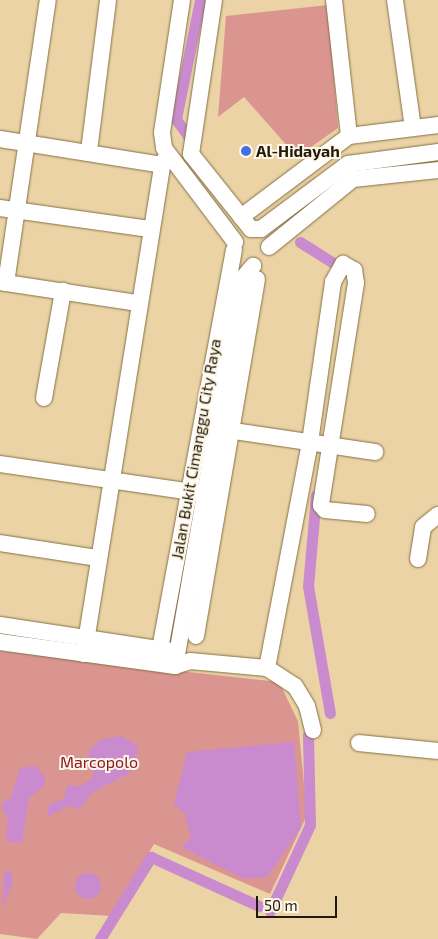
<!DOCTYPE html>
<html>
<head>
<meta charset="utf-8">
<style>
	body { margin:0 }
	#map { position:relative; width:438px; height:939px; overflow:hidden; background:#ebd3a5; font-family:"Exo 2",sans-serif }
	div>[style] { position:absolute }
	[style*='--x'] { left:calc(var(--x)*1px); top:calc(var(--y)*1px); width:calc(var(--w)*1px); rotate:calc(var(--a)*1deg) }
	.green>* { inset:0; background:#db9590 }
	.water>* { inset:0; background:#c98bce }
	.round { border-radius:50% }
	.canal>* { height:11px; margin:-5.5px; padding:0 5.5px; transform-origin:5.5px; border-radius:5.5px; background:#c98bce }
	.roads { filter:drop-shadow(0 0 1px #857045) drop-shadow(0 0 1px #857045) }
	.minor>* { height:16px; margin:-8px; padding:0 8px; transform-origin:8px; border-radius:8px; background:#fff }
	.dots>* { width:14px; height:14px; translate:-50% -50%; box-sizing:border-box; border:2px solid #fef7e9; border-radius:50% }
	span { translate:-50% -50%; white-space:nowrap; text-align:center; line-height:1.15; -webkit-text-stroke:4px #fef7e9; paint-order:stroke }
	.poi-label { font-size:16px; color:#221907; font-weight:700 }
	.left { translate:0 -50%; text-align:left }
	.street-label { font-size:16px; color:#221907 }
	.park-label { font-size:16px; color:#8a1a20 }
	.scale { position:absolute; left:256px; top:896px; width:81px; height:22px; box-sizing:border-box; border:2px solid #221907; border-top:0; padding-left:6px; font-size:15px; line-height:18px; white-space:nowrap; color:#221907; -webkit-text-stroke:4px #fef7e9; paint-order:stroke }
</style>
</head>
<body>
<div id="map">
	<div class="green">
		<i style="clip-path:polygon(328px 5px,338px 128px,297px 157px,244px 97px,218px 117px,226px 16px)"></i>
		<i style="clip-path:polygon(0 651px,279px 682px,298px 721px,307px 815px,270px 894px,154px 844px,112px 916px,61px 913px,37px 939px,0 934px)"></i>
	</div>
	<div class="water">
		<i style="clip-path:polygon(121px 736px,138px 746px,135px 765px,128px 774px,90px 794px,80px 809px,69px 806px,47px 817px,49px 804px,64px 799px,67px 785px,80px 786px,94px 777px,88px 756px,92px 747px,103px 739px)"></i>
		<i style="clip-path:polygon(294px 742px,301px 828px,267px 877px,244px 879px,182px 847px,191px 837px,185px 814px,174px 804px,187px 752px)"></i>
		<i style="clip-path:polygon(35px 766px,45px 777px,45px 785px,29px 798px,22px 843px,6px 841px,8px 819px,1px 805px,11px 797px,20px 768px)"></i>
		<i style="clip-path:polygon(4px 871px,10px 871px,13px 881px,3px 907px)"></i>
		<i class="round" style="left:75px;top:873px;width:26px;height:26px"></i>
	</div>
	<div class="canal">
		<i style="--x:194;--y:144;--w:31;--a:-126"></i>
		<i style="--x:176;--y:119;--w:121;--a:-78.6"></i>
		<i style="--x:300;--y:242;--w:41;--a:32.2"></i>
		<i style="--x:316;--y:495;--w:91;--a:95"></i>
		<i style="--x:308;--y:586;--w:129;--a:80.2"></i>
		<i style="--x:270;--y:911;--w:95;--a:-65.1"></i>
		<i style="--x:310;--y:825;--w:90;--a:-91.3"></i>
		<i style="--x:100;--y:939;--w:97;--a:-58.1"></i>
		<i style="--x:151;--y:857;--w:119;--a:24.4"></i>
	</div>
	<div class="roads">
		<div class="minor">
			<i style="--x:182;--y:0;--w:134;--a:98.6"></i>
			<i style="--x:162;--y:133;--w:15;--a:82"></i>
			<i style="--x:164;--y:148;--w:118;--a:52.9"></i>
			<i style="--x:214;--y:0;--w:156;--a:98.5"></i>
			<i style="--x:191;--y:154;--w:96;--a:51.3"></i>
			<i style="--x:251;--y:229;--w:10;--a:0"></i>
			<i style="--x:261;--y:229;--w:109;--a:-36.8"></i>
			<i style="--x:348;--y:164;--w:91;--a:-7.6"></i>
			<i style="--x:334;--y:0;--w:137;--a:83.7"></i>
			<i style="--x:395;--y:0;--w:129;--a:82"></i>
			<i style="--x:0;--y:139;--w:164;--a:9.1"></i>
			<i style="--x:162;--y:165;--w:9;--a:-63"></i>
			<i style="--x:89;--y:151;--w:152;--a:-82.8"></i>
			<i style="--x:0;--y:208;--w:151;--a:8"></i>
			<i style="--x:241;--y:217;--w:135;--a:-36.9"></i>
			<i style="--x:349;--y:136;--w:90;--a:-7"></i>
			<i style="--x:269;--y:247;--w:108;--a:-39"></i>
			<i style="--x:353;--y:179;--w:85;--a:-6"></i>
			<i style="--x:0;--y:282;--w:140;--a:8.7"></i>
			<i style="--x:6;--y:283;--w:286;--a:-81.6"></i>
			<i style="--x:44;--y:398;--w:109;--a:-79.9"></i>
			<i style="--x:221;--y:429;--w:156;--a:8.5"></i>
			<i style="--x:0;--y:464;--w:200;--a:8.3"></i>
			<i style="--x:0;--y:543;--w:98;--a:8.8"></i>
			<i style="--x:418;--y:559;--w:32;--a:-81"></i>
			<i style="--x:423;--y:527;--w:19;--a:-39"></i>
			<i style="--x:0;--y:625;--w:173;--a:8.6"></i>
			<i style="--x:196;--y:636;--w:362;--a:-80.3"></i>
			<i style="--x:0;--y:642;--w:177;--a:7.8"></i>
			<i style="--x:175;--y:666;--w:16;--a:-18"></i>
			<i style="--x:190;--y:661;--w:77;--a:5.2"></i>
			<i style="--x:267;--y:668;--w:33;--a:33"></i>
			<i style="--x:295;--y:686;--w:23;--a:59"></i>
			<i style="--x:307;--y:706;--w:25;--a:76"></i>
			<i style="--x:160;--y:649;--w:406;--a:-79.5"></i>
			<i style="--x:84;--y:654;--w:495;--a:-80.9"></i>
			<i style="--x:175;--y:666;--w:394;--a:-80.1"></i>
			<i style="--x:243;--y:278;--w:16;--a:-50"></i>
			<i style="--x:267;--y:668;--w:230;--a:-79.2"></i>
			<i style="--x:310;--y:442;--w:162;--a:-81.8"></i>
			<i style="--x:333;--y:282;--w:21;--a:-61"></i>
			<i style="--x:343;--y:264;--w:13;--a:29"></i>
			<i style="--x:354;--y:270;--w:13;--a:81"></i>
			<i style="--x:356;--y:283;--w:225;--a:99"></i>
			<i style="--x:321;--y:505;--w:6;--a:51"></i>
			<i style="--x:325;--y:510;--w:42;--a:5.4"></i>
			<i style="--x:359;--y:743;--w:79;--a:5.8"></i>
		</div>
	</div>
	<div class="dots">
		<i style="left:246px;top:151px;background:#4070e1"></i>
	</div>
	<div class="poi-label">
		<span class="left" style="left:256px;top:151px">Al-Hidayah</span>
	</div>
	<div class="street-label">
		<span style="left:196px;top:449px;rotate:-80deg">Jalan Bukit Cimanggu City Raya</span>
	</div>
	<div class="park-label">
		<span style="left:99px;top:762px">Marcopolo</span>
	</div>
	<div class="scale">50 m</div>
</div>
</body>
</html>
